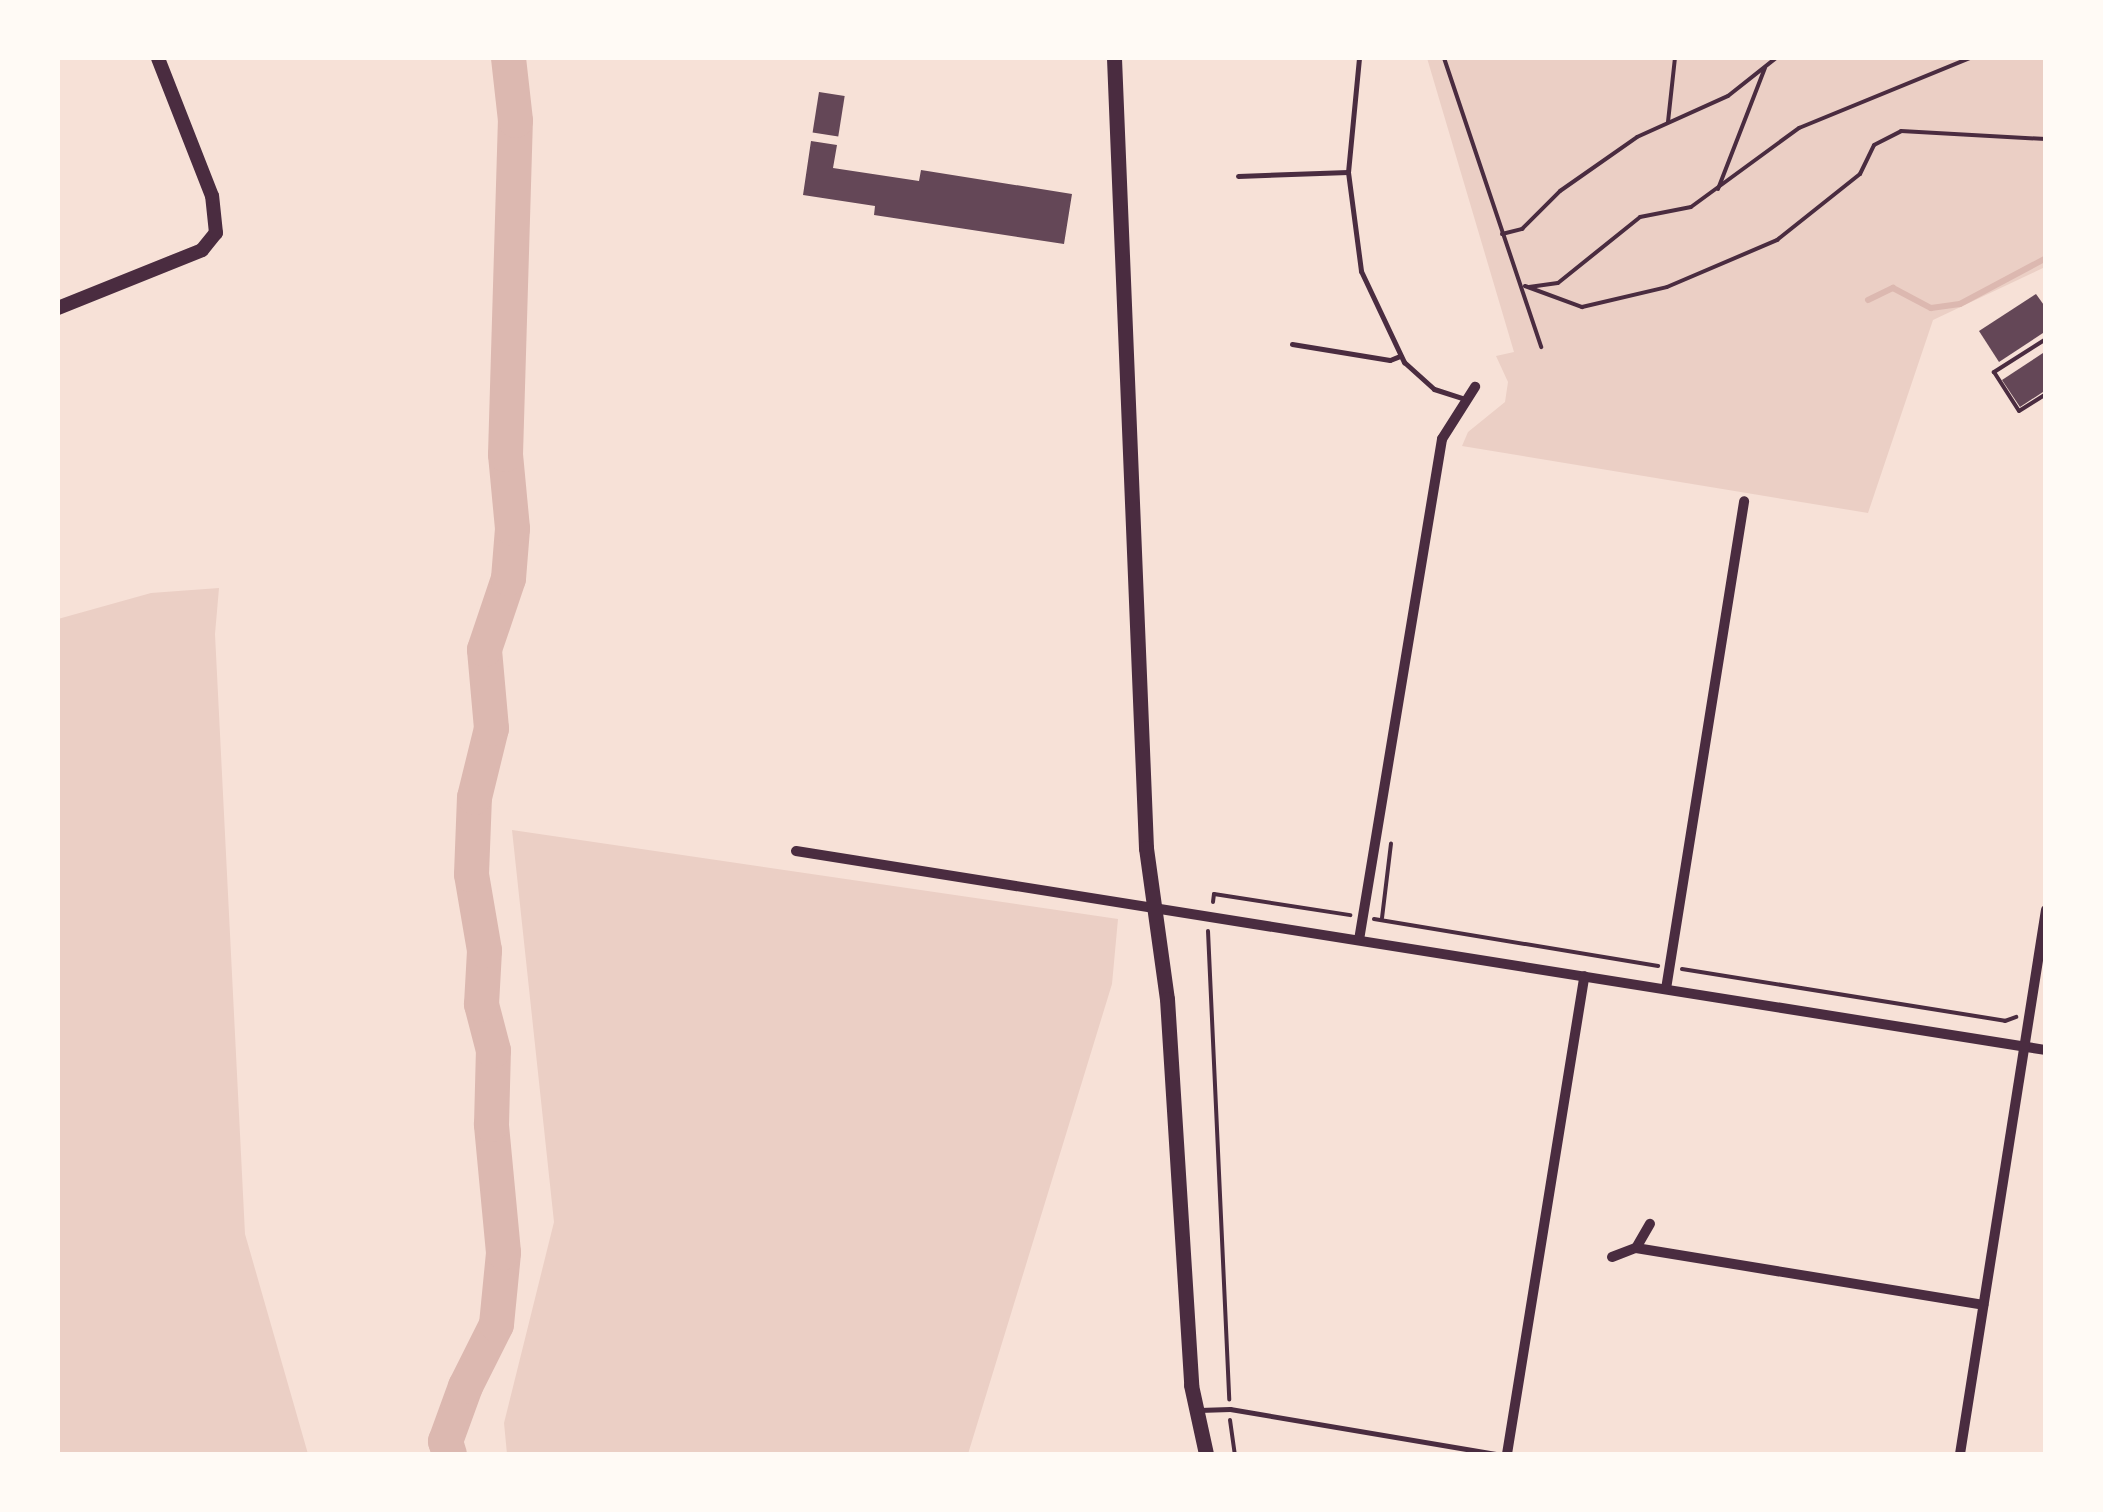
<!DOCTYPE html>
<html>
<head>
<meta charset="utf-8">
<style>
	body { margin:0 }
	#map { position:relative; width:2103px; height:1512px; overflow:hidden; background:#f7e1d7; font-family:Signika,sans-serif }
	div>[style] { position:absolute }
	[style*='--x'] { left:calc(var(--x)*1px); top:calc(var(--y)*1px); width:calc(var(--w)*1px); rotate:calc(var(--a)*1deg) }
	.green>* { inset:0; background:#ebcfc5 }
	.stream>* { height:6px; margin:-3px; padding:0 3px; transform-origin:3px; border-radius:3px; background:#dcb8b0 }
	.river>* { height:35px; margin:-17.5px; padding:0 17.5px; transform-origin:17.5px; border-radius:17.5px; background:#dcb8b0 }
	.building>* { inset:0; background:#644757; transform-origin:0 0 }
	.path>* { height:4px; margin:-2px; padding:0 2px; transform-origin:2px; border-radius:2px; background:#4a2c40 }
	.service>* { height:5px; margin:-2.5px; padding:0 2.5px; transform-origin:2.5px; border-radius:2.5px; background:#4a2c40 }
	.minor>* { height:10px; margin:-5px; padding:0 5px; transform-origin:5px; border-radius:5px; background:#4a2c40 }
	.tertiary>* { height:14px; margin:-7px; padding:0 7px; transform-origin:7px; border-radius:7px; background:#4a2c40 }
	.secondary>* { height:15px; margin:-7.5px; padding:0 7.5px; transform-origin:7.5px; border-radius:7.5px; background:#4a2c40 }
	span { translate:-50% -50%; white-space:nowrap; text-align:center; line-height:1.15; -webkit-text-stroke:8px #fffaf5; paint-order:stroke }
	.frame { position:absolute; inset:0; border:60px solid #fffaf5; pointer-events:none }
</style>
</head>
<body>
<div id="map">
	<div class="green">
		<i style="clip-path:polygon(1427px 58px,2045px 58px,2045px 267px,1933px 320px,1868px 513px,1462px 446px,1468px 432px,1505px 402px,1508px 382px,1496px 356px,1514px 352px)"></i>
		<i style="clip-path:polygon(219px 588px,215px 634px,245px 1234px,308px 1454px,58px 1454px,58px 619px,151px 593px)"></i>
		<i style="clip-path:polygon(512px 830px,1118px 919px,1112px 984px,968px 1454px,507px 1454px,504px 1423px,554px 1222px)"></i>
	</div>
	<div class="stream">
		<i style="--x:1868;--y:300;--w:28;--a:-26"></i>
		<i style="--x:1893;--y:288;--w:43;--a:27.8"></i>
		<i style="--x:1931;--y:308;--w:29;--a:-8"></i>
		<i style="--x:1960;--y:304;--w:98;--a:-28.1"></i>
	</div>
	<div class="river">
		<i style="--x:449;--y:1454;--w:14;--a:-107"></i>
		<i style="--x:445;--y:1441;--w:59;--a:-70"></i>
		<i style="--x:465;--y:1386;--w:69;--a:-63.4"></i>
		<i style="--x:496;--y:1324;--w:72;--a:-84.4"></i>
		<i style="--x:503;--y:1252;--w:129;--a:-95.4"></i>
		<i style="--x:491;--y:1124;--w:74;--a:-88.5"></i>
		<i style="--x:493;--y:1050;--w:48;--a:-104.6"></i>
		<i style="--x:481;--y:1004;--w:54;--a:-86.8"></i>
		<i style="--x:484;--y:950;--w:77;--a:-99.7"></i>
		<i style="--x:471;--y:874;--w:77;--a:-87.8"></i>
		<i style="--x:474;--y:797;--w:71;--a:-76.2"></i>
		<i style="--x:491;--y:728;--w:79;--a:-95.1"></i>
		<i style="--x:484;--y:649;--w:75;--a:-71.3"></i>
		<i style="--x:508;--y:578;--w:50;--a:-85.4"></i>
		<i style="--x:512;--y:528;--w:74;--a:-95.4"></i>
		<i style="--x:505;--y:454;--w:334;--a:-88.3"></i>
		<i style="--x:515;--y:120;--w:62;--a:-96.4"></i>
	</div>
	<div class="building">
		<i style="left:819px;top:92px;width:26px;height:41px;rotate:9deg"></i>
		<i style="clip-path:polygon(811px 141px,837px 145px,833px 168px,919px 181px,921px 170px,1072px 194px,1064px 244px,874px 215px,875px 206px,803px 195px)"></i>
		<i style="clip-path:polygon(2036px 294px,2046px 308px,2046px 331px,1999px 362px,1979px 331px)"></i>
		<i style="clip-path:polygon(2046px 351px,2046px 390px,2020px 407px,2002px 380px)"></i>
	</div>
	<div class="path">
		<i style="--x:1444;--y:58;--w:305;--a:71.4"></i>
		<i style="--x:1668;--y:122;--w:64;--a:-83.8"></i>
		<i style="--x:1718;--y:189;--w:130;--a:-68.8"></i>
		<i style="--x:1502;--y:234;--w:21;--a:-14"></i>
		<i style="--x:1522;--y:229;--w:54;--a:-45"></i>
		<i style="--x:1560;--y:191;--w:94;--a:-35"></i>
		<i style="--x:1637;--y:137;--w:100;--a:-24.3"></i>
		<i style="--x:1728;--y:96;--w:61;--a:-38.4"></i>
		<i style="--x:1525;--y:286;--w:61;--a:20.2"></i>
		<i style="--x:1582;--y:307;--w:87;--a:-13.2"></i>
		<i style="--x:1667;--y:287;--w:120;--a:-23.1"></i>
		<i style="--x:1777;--y:240;--w:106;--a:-38.5"></i>
		<i style="--x:1860;--y:174;--w:32;--a:-64"></i>
		<i style="--x:1874;--y:145;--w:30;--a:-27"></i>
		<i style="--x:1901;--y:131;--w:145;--a:3.2"></i>
		<i style="--x:1529;--y:287;--w:29;--a:-8"></i>
		<i style="--x:1558;--y:283;--w:105;--a:-38.8"></i>
		<i style="--x:1640;--y:217;--w:52;--a:-11.1"></i>
		<i style="--x:1691;--y:207;--w:134;--a:-36.2"></i>
		<i style="--x:1799;--y:128;--w:185;--a:-22.3"></i>
		<i style="--x:2046;--y:339;--w:62;--a:147.6"></i>
		<i style="--x:1994;--y:372;--w:46;--a:57.3"></i>
		<i style="--x:2019;--y:411;--w:32;--a:-32"></i>
		<i style="--x:1213;--y:902;--w:8;--a:-83"></i>
		<i style="--x:1214;--y:894;--w:138;--a:8.8"></i>
		<i style="--x:1382;--y:918;--w:75;--a:-83.1"></i>
		<i style="--x:1374;--y:919;--w:288;--a:9.4"></i>
		<i style="--x:1208;--y:931;--w:469;--a:87.4"></i>
		<i style="--x:1682;--y:969;--w:327;--a:9.1"></i>
		<i style="--x:2005;--y:1021;--w:12;--a:-20"></i>
		<i style="--x:1230;--y:1420;--w:34;--a:82"></i>
	</div>
	<div class="service">
		<i style="--x:1359;--y:58;--w:115;--a:95.5"></i>
		<i style="--x:1348;--y:172;--w:100;--a:82.5"></i>
		<i style="--x:1361;--y:271;--w:101;--a:64.7"></i>
		<i style="--x:1404;--y:362;--w:40;--a:42"></i>
		<i style="--x:1434;--y:389;--w:29;--a:18"></i>
		<i style="--x:1238;--y:176;--w:110;--a:-2.1"></i>
		<i style="--x:1292;--y:344;--w:99;--a:9.3"></i>
		<i style="--x:1390;--y:360;--w:11;--a:-22"></i>
		<i style="--x:1199;--y:1410;--w:31;--a:-2"></i>
		<i style="--x:1230;--y:1409;--w:271;--a:9.6"></i>
	</div>
	<div class="minor">
		<i style="--x:796;--y:851;--w:1266;--a:9.05"></i>
		<i style="--x:1359;--y:940;--w:508;--a:-80.59"></i>
		<i style="--x:1442;--y:439;--w:62;--a:-57.6"></i>
		<i style="--x:1666;--y:989;--w:494;--a:-80.9"></i>
		<i style="--x:1636;--y:1248;--w:352;--a:9.3"></i>
		<i style="--x:1612;--y:1257;--w:26;--a:-21"></i>
		<i style="--x:1636;--y:1248;--w:28;--a:-60"></i>
		<i style="--x:1507;--y:1454;--w:484;--a:-80.8"></i>
		<i style="--x:1960;--y:1454;--w:551;--a:-81.02"></i>
	</div>
	<div class="tertiary">
		<i style="--x:58;--y:308;--w:155;--a:-21.9"></i>
		<i style="--x:202;--y:250;--w:22;--a:-51"></i>
		<i style="--x:216;--y:233;--w:37;--a:-96"></i>
		<i style="--x:212;--y:196;--w:148;--a:-111.4"></i>
	</div>
	<div class="secondary">
		<i style="--x:1114;--y:58;--w:791;--a:87.68"></i>
		<i style="--x:1146;--y:848;--w:152;--a:82.1"></i>
		<i style="--x:1167;--y:999;--w:387;--a:86.4"></i>
		<i style="--x:1191;--y:1385;--w:71;--a:77.7"></i>
	</div>
	<div class="frame"></div>
</div>
</body>
</html>
